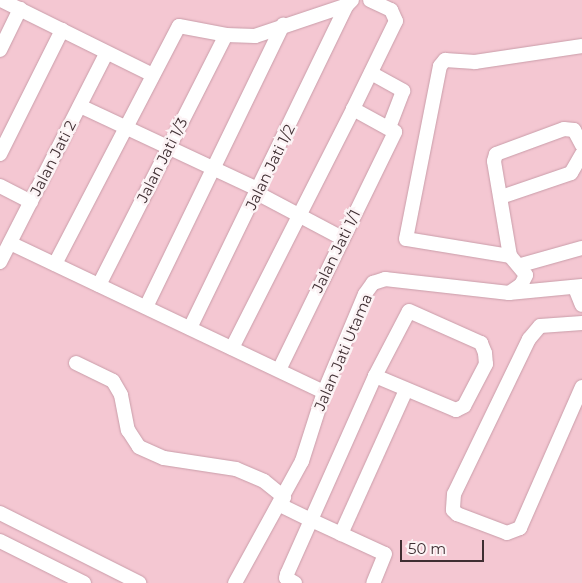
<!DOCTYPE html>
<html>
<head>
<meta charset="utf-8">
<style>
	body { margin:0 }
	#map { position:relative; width:582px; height:583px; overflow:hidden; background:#f4c7d2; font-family:Montserrat,sans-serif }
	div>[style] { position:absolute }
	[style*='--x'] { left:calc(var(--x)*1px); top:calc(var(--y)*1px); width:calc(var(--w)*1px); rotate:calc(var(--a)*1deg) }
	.roads { filter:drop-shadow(0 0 1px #c99da9) drop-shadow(0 0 1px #c99da9) }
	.minor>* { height:14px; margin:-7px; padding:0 7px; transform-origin:7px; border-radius:7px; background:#fff }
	span { translate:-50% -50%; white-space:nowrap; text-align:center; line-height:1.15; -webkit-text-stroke:5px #fcf3f5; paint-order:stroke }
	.street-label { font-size:15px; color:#3f2e32 }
	.scale { position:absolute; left:400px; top:540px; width:84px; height:22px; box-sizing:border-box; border:2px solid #3f2e32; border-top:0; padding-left:6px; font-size:15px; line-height:18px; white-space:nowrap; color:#3f2e32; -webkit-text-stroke:4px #fcf3f5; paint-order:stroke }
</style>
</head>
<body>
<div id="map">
	<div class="roads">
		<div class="minor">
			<i style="--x:1;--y:0;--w:167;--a:26.3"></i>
			<i style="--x:0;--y:50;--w:46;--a:-64"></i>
			<i style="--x:371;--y:73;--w:37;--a:29"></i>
			<i style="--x:403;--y:91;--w:39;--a:111"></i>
			<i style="--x:80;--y:106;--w:198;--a:25.1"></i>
			<i style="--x:0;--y:154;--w:139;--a:-63.4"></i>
			<i style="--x:0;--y:186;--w:35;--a:27"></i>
			<i style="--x:257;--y:193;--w:96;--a:27.9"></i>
			<i style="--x:501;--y:197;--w:74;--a:-18.9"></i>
			<i style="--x:571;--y:173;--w:22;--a:-60"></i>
			<i style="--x:10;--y:243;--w:348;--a:25.4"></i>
			<i style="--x:510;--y:256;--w:96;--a:-99.6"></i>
			<i style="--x:494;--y:161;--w:7;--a:-74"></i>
			<i style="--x:496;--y:154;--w:72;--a:-20.2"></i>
			<i style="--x:564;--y:129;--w:10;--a:6"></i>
			<i style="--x:574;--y:130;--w:17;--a:62"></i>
			<i style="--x:0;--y:262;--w:233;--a:-63"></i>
			<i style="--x:55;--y:264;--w:268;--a:-62.5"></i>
			<i style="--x:179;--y:26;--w:48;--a:10.8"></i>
			<i style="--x:226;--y:35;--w:29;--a:2"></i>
			<i style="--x:255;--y:36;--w:97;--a:-18.6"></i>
			<i style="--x:347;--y:5;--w:7;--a:-45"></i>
			<i style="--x:521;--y:265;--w:63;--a:-15.6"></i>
			<i style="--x:99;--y:285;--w:280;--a:-63.1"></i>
			<i style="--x:575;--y:288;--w:18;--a:68"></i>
			<i style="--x:509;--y:293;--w:14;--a:-34"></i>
			<i style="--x:521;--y:285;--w:11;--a:-63"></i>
			<i style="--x:526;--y:275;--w:25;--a:-130"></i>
			<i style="--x:510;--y:256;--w:105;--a:-170.7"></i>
			<i style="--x:406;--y:239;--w:176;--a:-78.9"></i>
			<i style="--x:440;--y:66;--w:8;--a:-50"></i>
			<i style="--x:445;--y:60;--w:30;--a:4"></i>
			<i style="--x:475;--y:62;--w:108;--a:-8.5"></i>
			<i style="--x:146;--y:307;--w:314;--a:-64.1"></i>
			<i style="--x:582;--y:323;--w:42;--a:175.9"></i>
			<i style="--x:540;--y:326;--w:17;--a:130"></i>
			<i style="--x:529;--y:339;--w:172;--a:115.8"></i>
			<i style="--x:454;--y:494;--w:16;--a:94"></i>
			<i style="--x:453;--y:510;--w:6;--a:45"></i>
			<i style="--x:457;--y:514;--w:53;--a:20.8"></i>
			<i style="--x:507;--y:533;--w:14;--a:-21"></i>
			<i style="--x:520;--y:528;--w:154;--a:-66.3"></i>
			<i style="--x:190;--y:328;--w:359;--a:-64.1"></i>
			<i style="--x:232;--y:348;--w:268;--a:-63.1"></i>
			<i style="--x:76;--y:363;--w:41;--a:25.9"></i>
			<i style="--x:113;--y:381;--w:16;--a:60"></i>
			<i style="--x:121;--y:395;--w:36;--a:79"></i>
			<i style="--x:128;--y:430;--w:20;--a:57"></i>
			<i style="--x:139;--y:447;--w:27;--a:24"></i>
			<i style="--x:164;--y:458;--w:73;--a:8.7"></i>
			<i style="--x:236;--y:469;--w:30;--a:23"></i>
			<i style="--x:264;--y:481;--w:26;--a:39"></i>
			<i style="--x:279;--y:370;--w:265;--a:-64"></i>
			<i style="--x:395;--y:132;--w:48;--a:-151.3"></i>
			<i style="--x:353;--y:109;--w:98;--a:-64"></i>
			<i style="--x:396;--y:21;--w:12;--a:-114"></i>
			<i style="--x:391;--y:10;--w:23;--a:-155"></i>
			<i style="--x:280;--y:505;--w:34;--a:26"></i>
			<i style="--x:311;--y:520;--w:158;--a:-66"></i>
			<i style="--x:375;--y:376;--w:73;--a:-62.4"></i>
			<i style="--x:409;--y:311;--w:79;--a:24"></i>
			<i style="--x:481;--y:343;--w:11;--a:68"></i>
			<i style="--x:485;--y:353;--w:11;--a:85"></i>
			<i style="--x:486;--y:364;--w:47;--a:117.6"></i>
			<i style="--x:464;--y:406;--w:9;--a:153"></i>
			<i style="--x:456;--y:410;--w:88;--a:-157.2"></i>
			<i style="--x:0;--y:513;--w:156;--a:26.7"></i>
			<i style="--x:341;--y:534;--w:158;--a:-65.7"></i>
			<i style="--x:0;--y:541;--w:94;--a:26.6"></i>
			<i style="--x:235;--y:583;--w:139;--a:-61.2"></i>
			<i style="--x:302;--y:461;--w:72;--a:-72.3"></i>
			<i style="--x:324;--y:392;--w:106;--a:-67.3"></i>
			<i style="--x:365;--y:294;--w:14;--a:-54"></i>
			<i style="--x:373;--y:283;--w:13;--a:-18"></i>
			<i style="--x:385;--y:279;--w:125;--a:6.4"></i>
			<i style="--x:509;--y:293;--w:73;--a:-5.5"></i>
			<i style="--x:295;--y:583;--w:10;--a:-151"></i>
			<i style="--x:286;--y:578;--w:4;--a:-76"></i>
			<i style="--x:287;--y:574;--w:59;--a:-66"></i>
			<i style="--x:311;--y:520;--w:81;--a:24.7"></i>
			<i style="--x:385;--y:554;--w:31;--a:112"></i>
		</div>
	</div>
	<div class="street-label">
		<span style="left:53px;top:158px;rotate:-63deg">Jalan Jati 2</span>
		<span style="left:162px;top:160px;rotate:-63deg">Jalan Jati 1/3</span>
		<span style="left:270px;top:167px;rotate:-64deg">Jalan Jati 1/2</span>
		<span style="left:336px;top:251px;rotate:-64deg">Jalan Jati 1/1</span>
		<span style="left:343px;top:352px;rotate:-67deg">Jalan Jati Utama</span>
	</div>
	<div class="scale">50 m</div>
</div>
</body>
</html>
